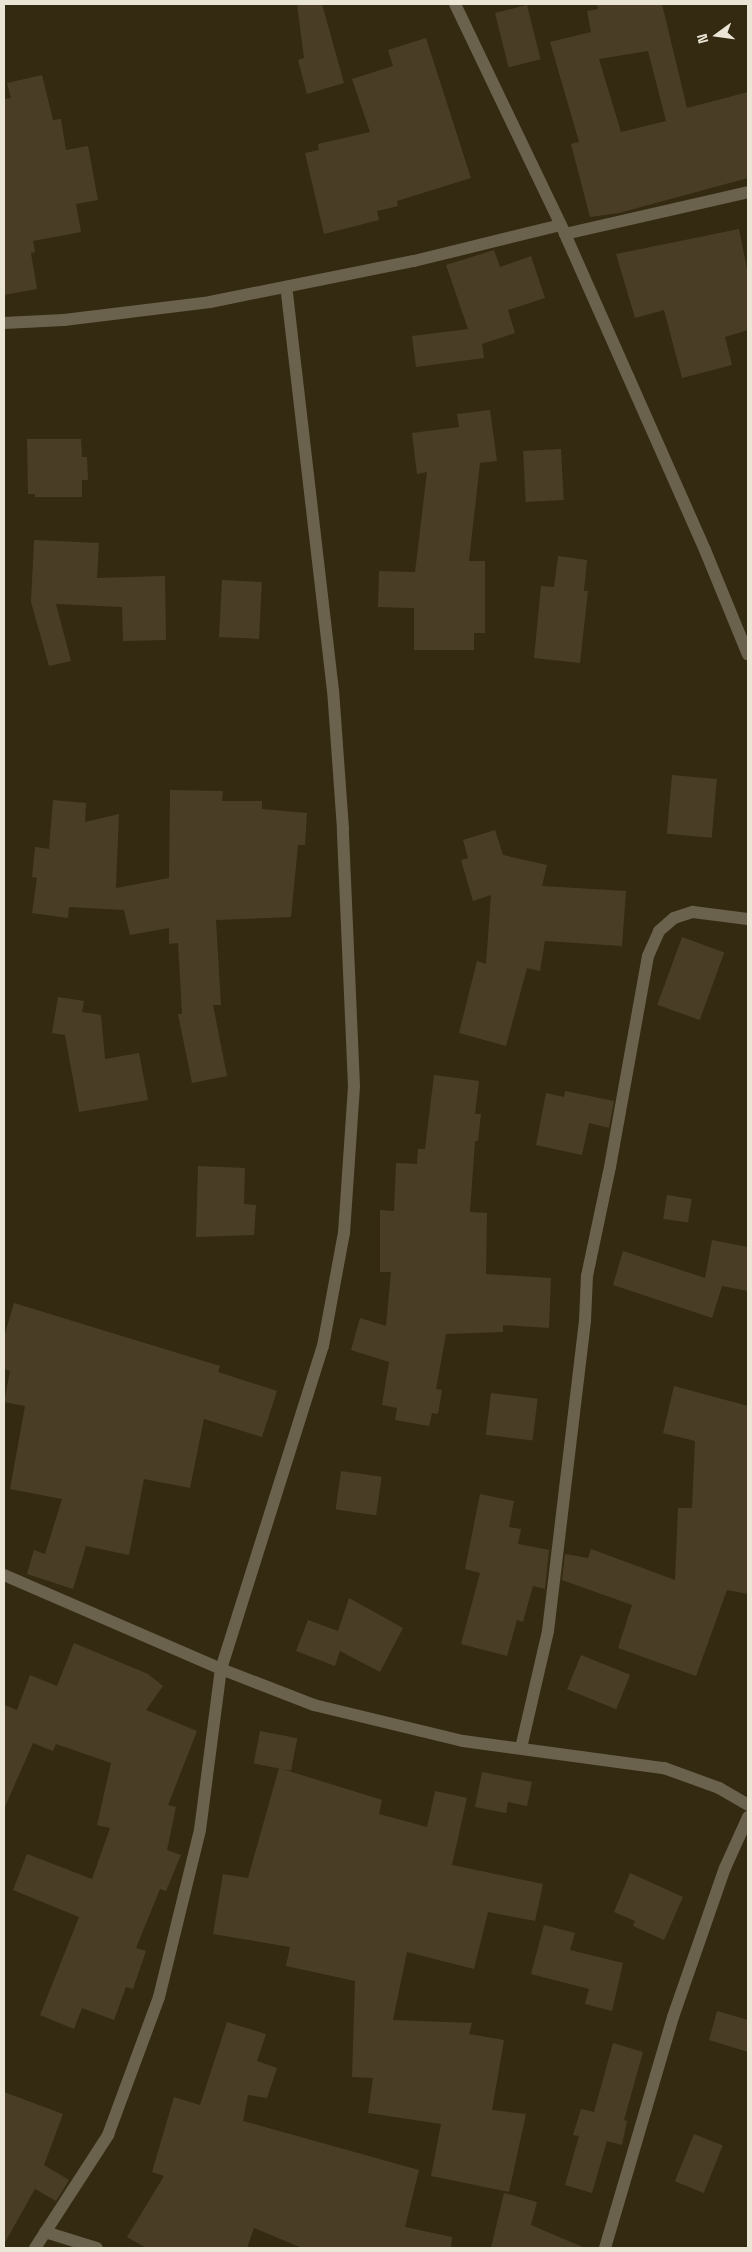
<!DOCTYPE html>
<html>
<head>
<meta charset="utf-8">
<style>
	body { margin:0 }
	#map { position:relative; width:752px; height:2252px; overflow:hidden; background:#342a11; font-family:"Space Grotesk",sans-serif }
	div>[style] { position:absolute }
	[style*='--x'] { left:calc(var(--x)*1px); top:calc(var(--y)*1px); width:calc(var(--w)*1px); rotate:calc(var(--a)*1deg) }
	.building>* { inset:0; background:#493e25; transform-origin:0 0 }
	.minor>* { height:12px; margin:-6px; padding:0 6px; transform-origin:6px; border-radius:6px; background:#6b624d }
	span { translate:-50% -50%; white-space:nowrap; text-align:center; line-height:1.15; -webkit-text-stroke:4.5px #342a11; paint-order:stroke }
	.frame { position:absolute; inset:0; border:5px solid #ebe5d6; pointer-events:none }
	.north { position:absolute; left:692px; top:10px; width:50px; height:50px; -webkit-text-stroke:4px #342a11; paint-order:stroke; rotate:256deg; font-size:14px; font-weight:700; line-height:20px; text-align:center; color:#ebe5d6 }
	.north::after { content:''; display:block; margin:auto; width:18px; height:22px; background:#ebe5d6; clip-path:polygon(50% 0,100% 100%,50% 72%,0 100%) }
</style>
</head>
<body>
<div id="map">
	<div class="building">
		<i style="clip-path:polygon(297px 4px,322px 4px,344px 83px,307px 94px,298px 60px,304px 58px)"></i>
		<i style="clip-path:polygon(evenodd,597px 4px,662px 4px,687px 108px,748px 92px,748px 178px,619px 213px,590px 217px,571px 144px,579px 142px,550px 42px,591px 32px,587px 11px,598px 9px,597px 4px,648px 51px,666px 121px,621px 132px,599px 59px,648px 51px)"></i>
		<i style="left:527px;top:5px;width:56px;height:33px;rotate:76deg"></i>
		<i style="clip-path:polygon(426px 38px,471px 178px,397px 201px,398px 206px,377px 211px,379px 220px,324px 234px,305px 153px,319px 150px,318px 144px,370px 132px,352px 79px,393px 66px,388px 50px)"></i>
		<i style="clip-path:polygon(42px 75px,53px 120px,61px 119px,66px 150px,88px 146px,98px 200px,76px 204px,81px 232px,33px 241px,35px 252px,31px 253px,37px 289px,4px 295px,4px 99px,11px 98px,7px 83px)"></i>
		<i style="clip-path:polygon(739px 229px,748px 274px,748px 330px,725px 337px,732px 365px,682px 378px,664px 310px,635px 318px,616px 254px)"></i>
		<i style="clip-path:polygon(494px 250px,500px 267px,531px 256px,545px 298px,508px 310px,515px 333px,482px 344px,484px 358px,416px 367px,412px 336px,468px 329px,446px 265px)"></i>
		<i style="clip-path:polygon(490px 410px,497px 461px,480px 463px,469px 561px,485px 561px,485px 633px,474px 633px,474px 650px,414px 650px,414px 608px,378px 607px,379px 571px,415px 572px,427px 472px,417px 474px,412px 433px,459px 427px,457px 414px)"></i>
		<i style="clip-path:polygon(27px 439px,81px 439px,82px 457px,87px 457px,88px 480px,82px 480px,82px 497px,35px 497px,35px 494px,28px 494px)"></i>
		<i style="left:561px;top:449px;width:51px;height:38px;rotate:87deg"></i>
		<i style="clip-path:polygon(34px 540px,99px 543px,97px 578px,165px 576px,166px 640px,123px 641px,122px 607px,56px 604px,71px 661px,49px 666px,31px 602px)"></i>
		<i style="clip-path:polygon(558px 556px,587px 560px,584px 591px,588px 591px,580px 663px,534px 658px,541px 586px,554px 587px)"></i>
		<i style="left:222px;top:580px;width:40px;height:57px;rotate:3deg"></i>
		<i style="left:672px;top:775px;width:45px;height:59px;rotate:5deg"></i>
		<i style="clip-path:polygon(170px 790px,223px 791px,222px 801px,262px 801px,262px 809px,307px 813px,305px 845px,298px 845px,291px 917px,216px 920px,221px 1005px,213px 1005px,227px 1076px,192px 1083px,178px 1014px,182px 1014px,178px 943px,169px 944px,169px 928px,130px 935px,124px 910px,69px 907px,68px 918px,32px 913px,37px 878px,32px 877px,35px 847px,49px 849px,53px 800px,86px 803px,85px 822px,119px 814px,116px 888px,169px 878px)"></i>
		<i style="clip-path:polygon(495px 830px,503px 855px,547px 865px,542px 886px,626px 891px,622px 946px,545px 941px,540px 971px,527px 968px,506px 1046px,459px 1033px,477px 961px,486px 964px,491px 895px,473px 901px,461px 860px,468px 858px,463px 840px)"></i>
		<i style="left:682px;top:937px;width:45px;height:72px;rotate:20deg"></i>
		<i style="clip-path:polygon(58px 997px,84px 1001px,82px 1012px,101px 1015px,105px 1059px,139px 1053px,148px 1100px,79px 1112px,65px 1035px,52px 1033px)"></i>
		<i style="clip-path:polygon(434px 1075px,479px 1081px,475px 1114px,481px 1114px,478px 1141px,475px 1141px,470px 1212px,487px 1213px,486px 1274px,551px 1278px,549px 1328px,503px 1325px,503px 1332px,446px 1334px,436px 1389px,442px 1390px,438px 1414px,432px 1413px,429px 1426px,395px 1420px,397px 1408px,382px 1405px,389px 1362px,351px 1350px,360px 1318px,386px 1326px,391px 1272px,380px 1272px,380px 1210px,394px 1211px,396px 1163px,417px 1164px,418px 1149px,425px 1149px)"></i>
		<i style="clip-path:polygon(565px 1091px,614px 1101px,609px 1128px,589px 1123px,582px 1155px,536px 1145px,546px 1093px,564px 1097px)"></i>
		<i style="clip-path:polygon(198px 1166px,245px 1168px,244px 1204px,256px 1205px,254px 1235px,196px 1237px)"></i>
		<i style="left:667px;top:1195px;width:25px;height:24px;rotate:9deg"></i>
		<i style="clip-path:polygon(712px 1240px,748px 1247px,748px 1291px,722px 1286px,712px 1318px,613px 1285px,623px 1251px,705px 1278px)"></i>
		<i style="clip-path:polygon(14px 1303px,220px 1366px,218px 1372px,277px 1391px,262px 1437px,204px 1419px,190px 1488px,144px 1479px,129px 1555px,86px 1546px,73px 1589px,27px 1574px,34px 1550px,45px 1554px,62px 1499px,10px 1489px,25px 1406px,4px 1402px,10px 1371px,4px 1369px,4px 1337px)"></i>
		<i style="clip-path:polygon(674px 1386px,748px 1406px,748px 1594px,727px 1590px,696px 1676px,618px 1648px,632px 1605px,562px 1580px,565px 1554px,588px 1558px,591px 1549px,675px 1580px,678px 1508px,692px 1508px,695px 1441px,663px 1433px)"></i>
		<i style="left:491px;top:1393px;width:47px;height:42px;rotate:7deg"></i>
		<i style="left:341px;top:1471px;width:41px;height:39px;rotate:8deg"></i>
		<i style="clip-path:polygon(480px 1494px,514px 1501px,509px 1527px,521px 1529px,518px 1544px,549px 1550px,545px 1589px,533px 1586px,523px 1622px,517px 1620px,507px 1656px,461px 1644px,480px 1573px,465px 1569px)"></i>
		<i style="clip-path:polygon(349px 1598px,403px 1628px,380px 1672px,340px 1651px,335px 1666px,296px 1651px,308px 1620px,338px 1631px)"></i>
		<i style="clip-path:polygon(74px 1643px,148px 1674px,163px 1686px,146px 1710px,197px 1731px,168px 1805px,176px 1807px,167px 1850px,181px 1855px,166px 1891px,160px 1889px,136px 1948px,146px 1951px,133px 1989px,126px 1987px,114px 2020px,82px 2008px,74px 2029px,40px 2015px,79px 1917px,13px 1890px,27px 1854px,92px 1879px,110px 1828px,97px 1825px,111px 1763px,56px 1744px,53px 1751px,33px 1743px,4px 1809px,4px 1705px,17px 1710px,30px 1675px,57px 1686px)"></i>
		<i style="left:581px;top:1655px;width:53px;height:37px;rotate:22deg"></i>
		<i style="left:260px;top:1731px;width:38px;height:33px;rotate:11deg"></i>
		<i style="clip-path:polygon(279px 1768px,382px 1800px,379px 1814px,427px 1827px,435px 1791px,467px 1798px,452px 1865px,543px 1884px,535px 1921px,488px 1912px,474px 1969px,407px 1952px,393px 2020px,472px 2023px,469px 2034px,504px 2040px,492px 2110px,526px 2114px,509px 2192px,431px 2176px,441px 2124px,368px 2113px,373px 2078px,352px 2077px,355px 1981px,286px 1966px,290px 1947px,213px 1934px,223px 1874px,248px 1878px)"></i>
		<i style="clip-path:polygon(482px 1772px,532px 1782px,527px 1806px,508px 1802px,506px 1813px,475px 1807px)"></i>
		<i style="clip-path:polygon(630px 1873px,683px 1897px,664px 1940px,633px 1926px,635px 1921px,614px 1912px)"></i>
		<i style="clip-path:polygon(544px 1925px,575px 1933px,570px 1950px,623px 1963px,612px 2011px,585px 2004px,589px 1989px,531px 1974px)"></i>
		<i style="clip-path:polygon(717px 2011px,748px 2020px,748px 2052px,709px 2040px)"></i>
		<i style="clip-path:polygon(227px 2022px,266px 2034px,257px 2061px,277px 2068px,267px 2098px,248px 2095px,243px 2121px,419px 2170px,405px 2227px,452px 2237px,451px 2248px,302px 2248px,254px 2228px,247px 2248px,146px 2248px,127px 2237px,164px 2176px,152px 2172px,174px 2097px,200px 2105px)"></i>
		<i style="clip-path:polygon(613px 2043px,643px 2052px,624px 2120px,627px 2121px,622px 2145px,607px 2141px,592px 2193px,565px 2185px,579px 2136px,573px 2135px,581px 2109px,594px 2112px)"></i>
		<i style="clip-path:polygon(4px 2092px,63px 2114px,44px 2165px,69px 2180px,56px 2201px,35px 2189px,4px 2244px)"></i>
		<i style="left:694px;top:2134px;width:31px;height:51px;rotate:22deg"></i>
		<i style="clip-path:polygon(504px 2193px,537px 2202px,531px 2225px,585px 2248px,491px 2248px)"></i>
	</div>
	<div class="minor">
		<i style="--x:455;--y:4;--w:255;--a:64.4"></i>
		<i style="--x:565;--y:234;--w:346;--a:66.1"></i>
		<i style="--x:705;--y:550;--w:113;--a:67.7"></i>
		<i style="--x:565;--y:234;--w:188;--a:-12.9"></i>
		<i style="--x:4;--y:323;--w:60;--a:-2.9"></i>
		<i style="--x:64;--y:320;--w:147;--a:-7"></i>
		<i style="--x:210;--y:302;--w:208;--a:-11.4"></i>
		<i style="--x:414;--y:261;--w:151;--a:-13.8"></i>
		<i style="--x:4;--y:1575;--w:236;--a:23.4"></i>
		<i style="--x:221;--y:1669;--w:100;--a:21.2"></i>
		<i style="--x:314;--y:1705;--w:153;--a:13.6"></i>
		<i style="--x:463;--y:1741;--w:203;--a:7.7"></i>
		<i style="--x:664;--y:1768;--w:59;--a:20"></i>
		<i style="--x:719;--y:1788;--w:34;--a:30"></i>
		<i style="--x:521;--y:1748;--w:120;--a:-77"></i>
		<i style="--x:548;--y:1631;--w:312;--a:-83.2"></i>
		<i style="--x:585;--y:1321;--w:45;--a:-87.5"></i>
		<i style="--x:587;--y:1276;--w:111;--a:-78.1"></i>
		<i style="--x:610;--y:1167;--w:214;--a:-79.8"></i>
		<i style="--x:648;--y:956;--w:27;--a:-66"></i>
		<i style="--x:659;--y:931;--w:20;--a:-41"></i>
		<i style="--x:674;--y:918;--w:20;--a:-18"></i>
		<i style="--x:693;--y:912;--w:55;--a:7.3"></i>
		<i style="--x:45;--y:2232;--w:54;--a:17.1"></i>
		<i style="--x:35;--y:2248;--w:135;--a:-57.1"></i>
		<i style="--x:108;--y:2135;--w:147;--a:-69.7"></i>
		<i style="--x:159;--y:1997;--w:172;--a:-76.2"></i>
		<i style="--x:200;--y:1830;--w:162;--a:-82.6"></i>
		<i style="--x:221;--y:1669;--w:339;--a:-72.5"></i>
		<i style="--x:323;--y:1346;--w:115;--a:-79.5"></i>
		<i style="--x:344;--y:1233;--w:147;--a:-86.1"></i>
		<i style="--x:354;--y:1086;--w:257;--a:-92.5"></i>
		<i style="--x:343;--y:829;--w:138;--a:-94.1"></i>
		<i style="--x:333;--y:691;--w:407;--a:-96.6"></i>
		<i style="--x:605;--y:2248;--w:241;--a:-73.6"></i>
		<i style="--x:673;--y:2017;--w:158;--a:-70.8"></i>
		<i style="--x:725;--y:1868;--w:56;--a:-65.7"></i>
	</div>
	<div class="frame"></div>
	<div class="north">N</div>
</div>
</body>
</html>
